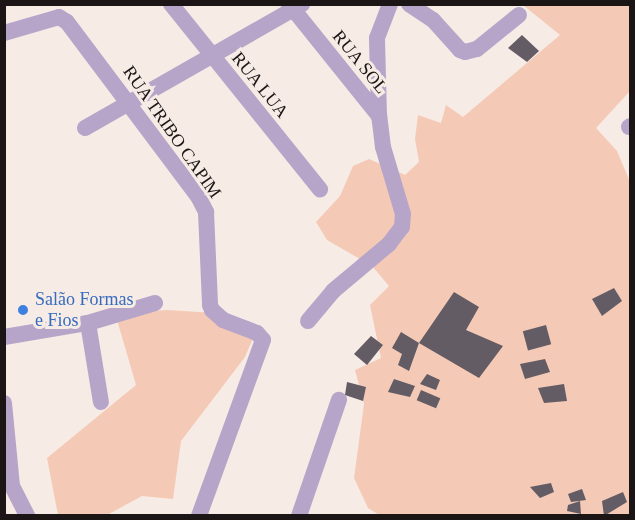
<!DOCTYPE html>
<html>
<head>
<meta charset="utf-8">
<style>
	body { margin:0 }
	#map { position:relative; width:635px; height:520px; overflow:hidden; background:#f7ebe5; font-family:"Times New Roman",serif }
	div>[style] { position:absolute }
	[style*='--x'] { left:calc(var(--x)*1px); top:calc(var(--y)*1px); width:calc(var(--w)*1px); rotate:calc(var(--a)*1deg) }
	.green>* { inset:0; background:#f4cab7 }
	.building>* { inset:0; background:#635c64; transform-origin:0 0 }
	.minor>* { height:16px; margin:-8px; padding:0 8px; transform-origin:8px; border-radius:8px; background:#b6a5c9 }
	.dots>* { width:16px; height:16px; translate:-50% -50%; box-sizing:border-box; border:3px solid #f7ebe5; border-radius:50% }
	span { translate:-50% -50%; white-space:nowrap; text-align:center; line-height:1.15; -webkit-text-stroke:6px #f7ebe5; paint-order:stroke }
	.street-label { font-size:18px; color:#1b1615 }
	.shop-label { font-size:18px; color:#366cbe }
	.left { translate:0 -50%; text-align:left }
	.frame { position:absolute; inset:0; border:6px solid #1b1615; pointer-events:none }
</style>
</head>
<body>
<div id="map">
	<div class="green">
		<i style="clip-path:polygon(523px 5px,630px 5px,630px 91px,596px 128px,617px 151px,630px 182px,630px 515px,381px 516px,368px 508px,354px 478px,364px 404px,355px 370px,381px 358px,370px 305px,389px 286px,372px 266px,327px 240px,316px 222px,340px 196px,353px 166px,369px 159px,405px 175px,419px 162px,415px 139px,418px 115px,441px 123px,446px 105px,463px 117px,560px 35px)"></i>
		<i style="clip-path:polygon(167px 310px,215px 313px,256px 331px,245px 357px,181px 441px,173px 499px,142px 496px,107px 515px,58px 515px,47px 458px,136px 385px,115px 313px)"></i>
	</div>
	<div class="building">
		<i style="clip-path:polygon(522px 35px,539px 51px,527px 62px,508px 48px)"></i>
		<i style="clip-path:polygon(614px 288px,622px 301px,602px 316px,592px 299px)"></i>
		<i style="clip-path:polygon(454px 292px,479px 307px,466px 330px,503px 346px,479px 378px,419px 343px)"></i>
		<i style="left:546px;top:325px;width:20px;height:24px;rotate:75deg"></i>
		<i style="clip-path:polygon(401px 332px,419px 343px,409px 371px,398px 365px,402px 354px,392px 348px)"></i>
		<i style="clip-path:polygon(371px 336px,383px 345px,367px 365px,354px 354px)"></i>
		<i style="clip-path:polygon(545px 359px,550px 372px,525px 379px,520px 364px)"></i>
		<i style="clip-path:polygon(427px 374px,440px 380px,436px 390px,420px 384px)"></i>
		<i style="clip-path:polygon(394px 379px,415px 386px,410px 397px,388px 392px)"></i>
		<i style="clip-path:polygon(347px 382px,366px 387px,363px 401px,345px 395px)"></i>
		<i style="clip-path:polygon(564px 384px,567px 401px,544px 403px,538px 388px)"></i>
		<i style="left:421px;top:390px;width:21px;height:11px;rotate:23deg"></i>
		<i style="clip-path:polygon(551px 483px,554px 492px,540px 498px,530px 487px)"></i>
		<i style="clip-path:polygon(582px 489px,586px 500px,571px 502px,568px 494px)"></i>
		<i style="clip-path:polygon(623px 492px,627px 502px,604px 516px,602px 501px)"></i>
		<i style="clip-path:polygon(580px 501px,581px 514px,567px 511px,568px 505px)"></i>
	</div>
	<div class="minor">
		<i style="--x:171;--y:4;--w:238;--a:51.2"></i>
		<i style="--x:289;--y:4;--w:144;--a:51.2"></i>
		<i style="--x:409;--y:4;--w:29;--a:34"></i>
		<i style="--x:433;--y:20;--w:40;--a:48"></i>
		<i style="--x:460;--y:50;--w:5;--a:22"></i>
		<i style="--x:465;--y:52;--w:12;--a:-14"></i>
		<i style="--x:477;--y:49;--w:54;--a:-39"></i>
		<i style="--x:4;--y:33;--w:57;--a:-16.2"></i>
		<i style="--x:59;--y:17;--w:9;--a:32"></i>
		<i style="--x:67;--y:22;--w:220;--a:53.1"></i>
		<i style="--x:199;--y:198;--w:16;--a:63"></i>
		<i style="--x:206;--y:212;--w:93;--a:87.5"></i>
		<i style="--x:210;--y:305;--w:5;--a:68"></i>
		<i style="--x:212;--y:310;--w:15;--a:42"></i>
		<i style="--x:223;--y:320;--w:36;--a:21"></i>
		<i style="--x:257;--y:333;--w:9;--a:49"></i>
		<i style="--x:263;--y:340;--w:187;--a:110"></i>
		<i style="--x:629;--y:127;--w:1;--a:-45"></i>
		<i style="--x:85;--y:128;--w:250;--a:-29.7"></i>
		<i style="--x:308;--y:321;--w:39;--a:-50"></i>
		<i style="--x:333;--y:291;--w:73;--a:-40"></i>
		<i style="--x:389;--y:244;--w:21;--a:-53"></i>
		<i style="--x:402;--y:227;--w:13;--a:-86"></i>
		<i style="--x:403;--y:214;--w:70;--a:-106.6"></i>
		<i style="--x:383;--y:147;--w:31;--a:-97"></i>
		<i style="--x:379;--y:116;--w:78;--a:-91.5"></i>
		<i style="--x:377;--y:38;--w:36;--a:-69"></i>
		<i style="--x:88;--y:323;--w:80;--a:80.7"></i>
		<i style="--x:4;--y:337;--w:85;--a:-9.5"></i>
		<i style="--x:88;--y:323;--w:70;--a:-16.6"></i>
		<i style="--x:4;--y:403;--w:83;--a:84.5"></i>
		<i style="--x:12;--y:486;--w:34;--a:63"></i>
		<i style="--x:299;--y:516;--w:123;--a:-71"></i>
	</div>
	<div class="dots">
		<i style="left:23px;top:310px;background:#3f7fe0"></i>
	</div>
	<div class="street-label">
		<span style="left:360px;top:62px;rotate:51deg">RUA SOL</span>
		<span style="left:260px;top:85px;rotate:51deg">RUA LUA</span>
		<span style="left:172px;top:132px;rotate:55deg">RUA TRIBO CAPIM</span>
	</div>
	<div class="shop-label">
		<span class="left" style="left:35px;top:310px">Salão Formas<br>e Fios</span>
	</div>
	<div class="frame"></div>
</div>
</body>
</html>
